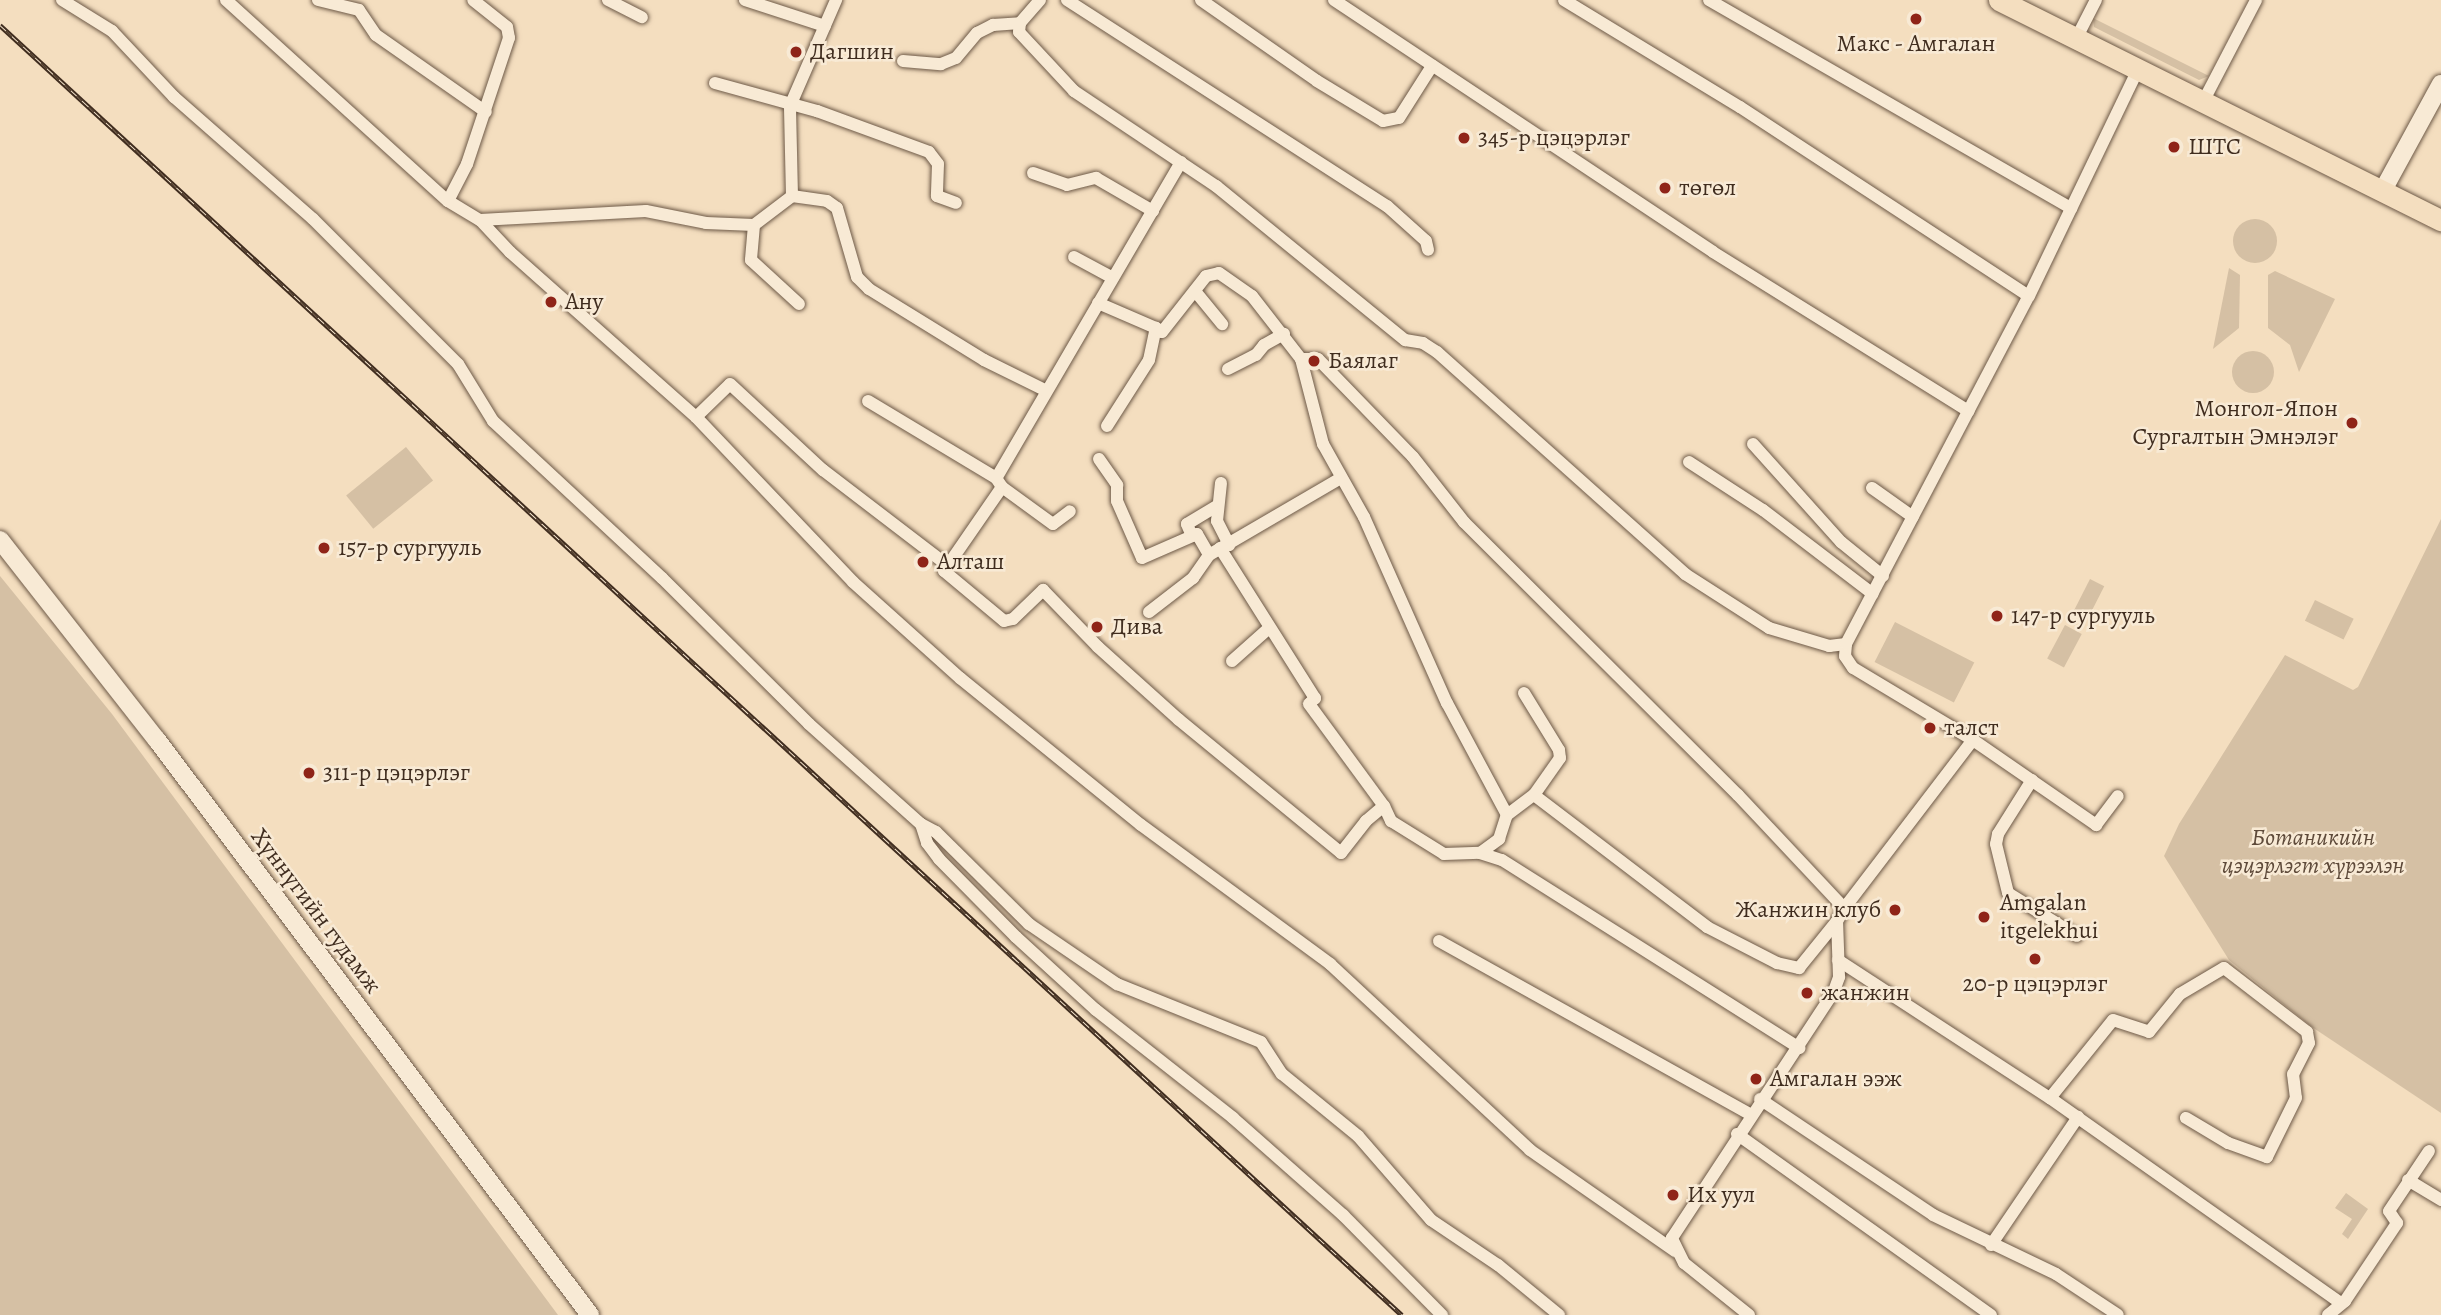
<!DOCTYPE html>
<html>
<head>
<meta charset="utf-8">
<style>
	body { margin:0 }
	#map { position:relative; width:2441px; height:1315px; overflow:hidden; background:#f4debf; font-family:Alegreya,serif }
	div>[style] { position:absolute }
	[style*='--x'] { left:calc(var(--x)*1px); top:calc(var(--y)*1px); width:calc(var(--w)*1px); rotate:calc(var(--a)*1deg) }
	.green>* { inset:0; background:#d5c0a4; transform-origin:0 0 }
	.round { border-radius:50% }
	.roads { filter:drop-shadow(0 0 2px #6d5947) drop-shadow(0 0 2px #6d5947) }
	.street>* { height:12px; margin:-6px; padding:0 6px; transform-origin:6px; border-radius:6px; background:#f8ead5 }
	.secondary>* { height:18px; margin:-9px; padding:0 9px; transform-origin:9px; border-radius:9px; background:#f8ead5 }
	.highway>* { height:21px; margin:-10.5px; padding:0 10.5px; transform-origin:10.5px; border-radius:10.5px; background:#f4debf }
	.rail>* { height:5px; margin-top:-2.5px; transform-origin:0; background:repeating-linear-gradient(90deg,#f8ead5 0 8px,#402d1f 0 16px); box-sizing:border-box; border-block:2px solid #402d1f }
	.dots>* { width:19px; height:19px; translate:-50% -50%; box-sizing:border-box; border:4px solid #f8ead5; border-radius:50% }
	span { translate:-50% -50%; white-space:nowrap; text-align:center; line-height:1.15; -webkit-text-stroke:5px #f8ead5; paint-order:stroke }
	.poi-label { font-size:24px; color:#402d1f }
	.left { translate:0 -50%; text-align:left }
	.right { translate:-100% -50%; text-align:right }
	.park-label { font-size:24px; color:#5e4a3a; font-style:italic }
	.street-label { font-size:24px; color:#402d1f }
</style>
</head>
<body>
<div id="map">
	<div class="green">
		<i style="clip-path:polygon(2093px 18px,2209px 76px,2199px 80px,2094px 27px)"></i>
		<i class="round" style="left:2233px;top:219px;width:44px;height:44px"></i>
		<i style="clip-path:polygon(2229px 268px,2240px 275px,2239px 328px,2213px 349px)"></i>
		<i style="clip-path:polygon(2275px 271px,2335px 299px,2299px 372px,2290px 345px,2268px 328px,2268px 275px)"></i>
		<i class="round" style="left:2232px;top:351px;width:42px;height:42px"></i>
		<i style="left:406px;top:447px;width:43px;height:77px;rotate:51deg"></i>
		<i style="clip-path:polygon(2441px 519px,2441px 1113px,2312px 1027px,2229px 960px,2164px 856px,2179px 824px,2285px 655px,2353px 690px,2358px 687px)"></i>
		<i style="clip-path:polygon(0 576px,112px 714px,558px 1315px,0 1315px)"></i>
		<i style="left:2090px;top:579px;width:16px;height:35px;rotate:27deg"></i>
		<i style="left:2315px;top:600px;width:43px;height:23px;rotate:26deg"></i>
		<i style="left:1895px;top:622px;width:89px;height:45px;rotate:27deg"></i>
		<i style="left:2065px;top:625px;width:19px;height:38px;rotate:28deg"></i>
		<i style="clip-path:polygon(2346px 1193px,2368px 1209px,2348px 1239px,2342px 1234px,2352px 1219px,2335px 1208px)"></i>
	</div>
	<div class="roads">
		<div class="street">
			<i style="--x:62;--y:0;--w:59;--a:31.8"></i>
			<i style="--x:112;--y:31;--w:91;--a:46.8"></i>
			<i style="--x:174;--y:97;--w:185;--a:41.3"></i>
			<i style="--x:313;--y:219;--w:205;--a:45"></i>
			<i style="--x:458;--y:364;--w:67;--a:58.4"></i>
			<i style="--x:493;--y:421;--w:231;--a:42.9"></i>
			<i style="--x:662;--y:578;--w:207;--a:44.8"></i>
			<i style="--x:809;--y:724;--w:150;--a:41.8"></i>
			<i style="--x:921;--y:824;--w:17;--a:28"></i>
			<i style="--x:936;--y:832;--w:131;--a:44.7"></i>
			<i style="--x:1029;--y:924;--w:107;--a:34.3"></i>
			<i style="--x:1117;--y:984;--w:155;--a:21.9"></i>
			<i style="--x:1261;--y:1042;--w:38;--a:57"></i>
			<i style="--x:1282;--y:1074;--w:98;--a:39.2"></i>
			<i style="--x:1358;--y:1136;--w:111;--a:49"></i>
			<i style="--x:1431;--y:1220;--w:81;--a:33.9"></i>
			<i style="--x:1498;--y:1265;--w:79;--a:39.3"></i>
			<i style="--x:226;--y:0;--w:299;--a:42.2"></i>
			<i style="--x:448;--y:201;--w:37;--a:31"></i>
			<i style="--x:480;--y:220;--w:44;--a:46.8"></i>
			<i style="--x:510;--y:252;--w:249;--a:41.6"></i>
			<i style="--x:696;--y:417;--w:228;--a:46.4"></i>
			<i style="--x:853;--y:582;--w:144;--a:41.9"></i>
			<i style="--x:960;--y:678;--w:233;--a:39.1"></i>
			<i style="--x:1141;--y:825;--w:235;--a:36.3"></i>
			<i style="--x:1330;--y:964;--w:273;--a:42.9"></i>
			<i style="--x:1530;--y:1150;--w:177;--a:34.9"></i>
			<i style="--x:318;--y:0;--w:42;--a:13.7"></i>
			<i style="--x:359;--y:10;--w:30;--a:56"></i>
			<i style="--x:376;--y:35;--w:134;--a:35"></i>
			<i style="--x:608;--y:0;--w:38;--a:27"></i>
			<i style="--x:745;--y:0;--w:84;--a:18"></i>
			<i style="--x:1040;--y:0;--w:30;--a:131"></i>
			<i style="--x:1020;--y:23;--w:9;--a:96"></i>
			<i style="--x:1019;--y:32;--w:81;--a:47"></i>
			<i style="--x:1074;--y:91;--w:171;--a:33.8"></i>
			<i style="--x:1216;--y:186;--w:244;--a:39.2"></i>
			<i style="--x:1405;--y:340;--w:18;--a:9"></i>
			<i style="--x:1423;--y:343;--w:17;--a:33"></i>
			<i style="--x:1437;--y:352;--w:333;--a:41.8"></i>
			<i style="--x:1685;--y:574;--w:100;--a:32.7"></i>
			<i style="--x:1769;--y:628;--w:63;--a:16.7"></i>
			<i style="--x:1829;--y:646;--w:17;--a:-7"></i>
			<i style="--x:1067;--y:0;--w:381;--a:32.8"></i>
			<i style="--x:1387;--y:206;--w:52;--a:41.9"></i>
			<i style="--x:1426;--y:241;--w:9;--a:77"></i>
			<i style="--x:1201;--y:0;--w:141;--a:34.9"></i>
			<i style="--x:1317;--y:81;--w:77;--a:31.2"></i>
			<i style="--x:1383;--y:121;--w:16;--a:-11"></i>
			<i style="--x:1399;--y:118;--w:62;--a:-57.6"></i>
			<i style="--x:1334;--y:0;--w:455;--a:33.6"></i>
			<i style="--x:1713;--y:252;--w:301;--a:31.9"></i>
			<i style="--x:1564;--y:0;--w:206;--a:31.3"></i>
			<i style="--x:1740;--y:107;--w:345;--a:33.2"></i>
			<i style="--x:1709;--y:0;--w:418;--a:29.9"></i>
			<i style="--x:2076;--y:39;--w:44;--a:-62.9"></i>
			<i style="--x:903;--y:61;--w:38;--a:5"></i>
			<i style="--x:941;--y:64;--w:16;--a:-22"></i>
			<i style="--x:956;--y:58;--w:33;--a:-50"></i>
			<i style="--x:977;--y:33;--w:18;--a:-27"></i>
			<i style="--x:993;--y:25;--w:27;--a:-4"></i>
			<i style="--x:715;--y:83;--w:106;--a:15.4"></i>
			<i style="--x:817;--y:111;--w:119;--a:20.1"></i>
			<i style="--x:929;--y:152;--w:15;--a:53"></i>
			<i style="--x:938;--y:164;--w:32;--a:92"></i>
			<i style="--x:937;--y:196;--w:20;--a:20"></i>
			<i style="--x:2203;--y:102;--w:115;--a:-62.5"></i>
			<i style="--x:1181;--y:162;--w:366;--a:120.3"></i>
			<i style="--x:996;--y:478;--w:11;--a:56"></i>
			<i style="--x:1002;--y:487;--w:102;--a:124.6"></i>
			<i style="--x:944;--y:571;--w:78;--a:39.8"></i>
			<i style="--x:1004;--y:621;--w:9;--a:-13"></i>
			<i style="--x:1013;--y:619;--w:42;--a:-44"></i>
			<i style="--x:1043;--y:590;--w:79;--a:46"></i>
			<i style="--x:1098;--y:647;--w:108;--a:42"></i>
			<i style="--x:1178;--y:719;--w:211;--a:39.4"></i>
			<i style="--x:1341;--y:853;--w:41;--a:-52"></i>
			<i style="--x:1366;--y:821;--w:23;--a:-40"></i>
			<i style="--x:1384;--y:806;--w:17;--a:65"></i>
			<i style="--x:1391;--y:821;--w:62;--a:31.9"></i>
			<i style="--x:1444;--y:854;--w:36;--a:-2"></i>
			<i style="--x:1480;--y:853;--w:24;--a:-36"></i>
			<i style="--x:1499;--y:839;--w:25;--a:-72"></i>
			<i style="--x:1507;--y:815;--w:34;--a:-37"></i>
			<i style="--x:1534;--y:795;--w:218;--a:37.3"></i>
			<i style="--x:1707;--y:927;--w:79;--a:27.2"></i>
			<i style="--x:1777;--y:963;--w:23;--a:13"></i>
			<i style="--x:1799;--y:968;--w:60;--a:-51"></i>
			<i style="--x:1033;--y:173;--w:36;--a:19"></i>
			<i style="--x:1067;--y:185;--w:30;--a:-14"></i>
			<i style="--x:1096;--y:178;--w:66;--a:30.1"></i>
			<i style="--x:792;--y:196;--w:35;--a:8"></i>
			<i style="--x:827;--y:201;--w:12;--a:35"></i>
			<i style="--x:837;--y:208;--w:72;--a:73.8"></i>
			<i style="--x:857;--y:277;--w:17;--a:45"></i>
			<i style="--x:869;--y:289;--w:135;--a:31.7"></i>
			<i style="--x:984;--y:360;--w:68;--a:26.2"></i>
			<i style="--x:448;--y:201;--w:42;--a:-62.8"></i>
			<i style="--x:467;--y:164;--w:133;--a:-71.6"></i>
			<i style="--x:509;--y:38;--w:11;--a:-100"></i>
			<i style="--x:507;--y:27;--w:43;--a:-141.5"></i>
			<i style="--x:480;--y:220;--w:166;--a:-3.1"></i>
			<i style="--x:646;--y:211;--w:61;--a:11.3"></i>
			<i style="--x:706;--y:223;--w:48;--a:2.4"></i>
			<i style="--x:754;--y:225;--w:48;--a:-37.3"></i>
			<i style="--x:792;--y:196;--w:90;--a:-91.3"></i>
			<i style="--x:790;--y:106;--w:116;--a:-66.5"></i>
			<i style="--x:754;--y:225;--w:35;--a:95"></i>
			<i style="--x:751;--y:260;--w:65;--a:42.5"></i>
			<i style="--x:1074;--y:257;--w:44;--a:28.3"></i>
			<i style="--x:1195;--y:291;--w:43;--a:50.7"></i>
			<i style="--x:1098;--y:303;--w:63;--a:23.3"></i>
			<i style="--x:1301;--y:359;--w:17;--a:0"></i>
			<i style="--x:1318;--y:359;--w:136;--a:45.9"></i>
			<i style="--x:1413;--y:457;--w:83;--a:51.9"></i>
			<i style="--x:1464;--y:522;--w:387;--a:44.9"></i>
			<i style="--x:1738;--y:795;--w:156;--a:46.8"></i>
			<i style="--x:1228;--y:369;--w:31;--a:-27"></i>
			<i style="--x:1256;--y:355;--w:13;--a:-51"></i>
			<i style="--x:1264;--y:345;--w:23;--a:-29"></i>
			<i style="--x:868;--y:401;--w:149;--a:31"></i>
			<i style="--x:696;--y:417;--w:47;--a:-44.1"></i>
			<i style="--x:730;--y:384;--w:127;--a:42.8"></i>
			<i style="--x:823;--y:470;--w:155;--a:37.4"></i>
			<i style="--x:1107;--y:426;--w:78;--a:-57.5"></i>
			<i style="--x:1149;--y:360;--w:33;--a:-78"></i>
			<i style="--x:1156;--y:328;--w:7;--a:34"></i>
			<i style="--x:1162;--y:332;--w:71;--a:-51.8"></i>
			<i style="--x:1206;--y:276;--w:13;--a:-13"></i>
			<i style="--x:1219;--y:273;--w:40;--a:34.9"></i>
			<i style="--x:1252;--y:296;--w:80;--a:52.1"></i>
			<i style="--x:1301;--y:359;--w:88;--a:75.5"></i>
			<i style="--x:1323;--y:444;--w:84;--a:60.7"></i>
			<i style="--x:1364;--y:517;--w:204;--a:66"></i>
			<i style="--x:1447;--y:703;--w:127;--a:61.8"></i>
			<i style="--x:1753;--y:444;--w:132;--a:48.1"></i>
			<i style="--x:1841;--y:542;--w:54;--a:39"></i>
			<i style="--x:1099;--y:459;--w:32;--a:55"></i>
			<i style="--x:1117;--y:485;--w:16;--a:90"></i>
			<i style="--x:1117;--y:501;--w:62;--a:66.3"></i>
			<i style="--x:1142;--y:558;--w:60;--a:-23.6"></i>
			<i style="--x:1197;--y:534;--w:24;--a:60"></i>
			<i style="--x:1209;--y:555;--w:151;--a:-30.3"></i>
			<i style="--x:1689;--y:462;--w:88;--a:33"></i>
			<i style="--x:1763;--y:510;--w:138;--a:37.4"></i>
			<i style="--x:1221;--y:483;--w:38;--a:96"></i>
			<i style="--x:1217;--y:521;--w:27;--a:63"></i>
			<i style="--x:1002;--y:487;--w:63;--a:36"></i>
			<i style="--x:1053;--y:524;--w:21;--a:-37"></i>
			<i style="--x:1872;--y:488;--w:50;--a:35.3"></i>
			<i style="--x:1192;--y:536;--w:13;--a:-113"></i>
			<i style="--x:1187;--y:524;--w:35;--a:-31"></i>
			<i style="--x:1220;--y:548;--w:178;--a:57.7"></i>
			<i style="--x:1315;--y:698;--w:8;--a:135"></i>
			<i style="--x:1309;--y:704;--w:127;--a:53.7"></i>
			<i style="--x:1149;--y:612;--w:56;--a:-37.7"></i>
			<i style="--x:1193;--y:578;--w:28;--a:-55"></i>
			<i style="--x:1232;--y:661;--w:50;--a:-41.7"></i>
			<i style="--x:1524;--y:693;--w:67;--a:58.4"></i>
			<i style="--x:1559;--y:750;--w:8;--a:83"></i>
			<i style="--x:1560;--y:758;--w:45;--a:125.1"></i>
			<i style="--x:1973;--y:740;--w:150;--a:34.6"></i>
			<i style="--x:2096;--y:825;--w:36;--a:-53"></i>
			<i style="--x:2032;--y:780;--w:64;--a:122.2"></i>
			<i style="--x:1998;--y:834;--w:10;--a:101"></i>
			<i style="--x:1996;--y:844;--w:50;--a:76.2"></i>
			<i style="--x:2008;--y:893;--w:81;--a:31.9"></i>
			<i style="--x:921;--y:824;--w:20;--a:72"></i>
			<i style="--x:927;--y:843;--w:20;--a:53"></i>
			<i style="--x:939;--y:859;--w:110;--a:45.4"></i>
			<i style="--x:1016;--y:937;--w:108;--a:42.4"></i>
			<i style="--x:1096;--y:1010;--w:174;--a:38.2"></i>
			<i style="--x:1233;--y:1118;--w:147;--a:41.4"></i>
			<i style="--x:1343;--y:1215;--w:141;--a:45.3"></i>
			<i style="--x:1480;--y:853;--w:23;--a:18"></i>
			<i style="--x:1502;--y:860;--w:352;--a:32.3"></i>
			<i style="--x:1439;--y:941;--w:356;--a:29.1"></i>
			<i style="--x:1838;--y:960;--w:253;--a:33.1"></i>
			<i style="--x:2050;--y:1098;--w:356;--a:35.2"></i>
			<i style="--x:2050;--y:1098;--w:100;--a:-51.1"></i>
			<i style="--x:2113;--y:1020;--w:38;--a:18"></i>
			<i style="--x:2149;--y:1032;--w:49;--a:-50.8"></i>
			<i style="--x:2180;--y:994;--w:51;--a:-30.6"></i>
			<i style="--x:2224;--y:968;--w:105;--a:37.6"></i>
			<i style="--x:2307;--y:1032;--w:11;--a:80"></i>
			<i style="--x:2309;--y:1043;--w:35;--a:117"></i>
			<i style="--x:2293;--y:1074;--w:24;--a:83"></i>
			<i style="--x:2296;--y:1098;--w:66;--a:116.2"></i>
			<i style="--x:2267;--y:1157;--w:41;--a:-160.3"></i>
			<i style="--x:2228;--y:1143;--w:49;--a:-149.2"></i>
			<i style="--x:1760;--y:1099;--w:208;--a:33.8"></i>
			<i style="--x:1933;--y:1215;--w:136;--a:25.6"></i>
			<i style="--x:2056;--y:1274;--w:74;--a:33.5"></i>
			<i style="--x:1737;--y:1134;--w:312;--a:35.5"></i>
			<i style="--x:2408;--y:1180;--w:39;--a:31"></i>
			<i style="--x:1991;--y:1245;--w:155;--a:-55.8"></i>
			<i style="--x:1749;--y:1315;--w:83;--a:-141.3"></i>
			<i style="--x:1684;--y:1263;--w:28;--a:-116"></i>
			<i style="--x:1672;--y:1238;--w:295;--a:-56.7"></i>
			<i style="--x:1834;--y:991;--w:15;--a:-70"></i>
			<i style="--x:1839;--y:977;--w:56;--a:-92"></i>
			<i style="--x:1837;--y:921;--w:22;--a:-58"></i>
			<i style="--x:1849;--y:902;--w:204;--a:-52.6"></i>
			<i style="--x:1973;--y:740;--w:140;--a:-149"></i>
			<i style="--x:1853;--y:668;--w:14;--a:-124"></i>
			<i style="--x:1845;--y:656;--w:12;--a:-85"></i>
			<i style="--x:1846;--y:644;--w:393;--a:-62.3"></i>
			<i style="--x:2029;--y:296;--w:251;--a:-64.3"></i>
			<i style="--x:2328;--y:1315;--w:22;--a:-39"></i>
			<i style="--x:2345;--y:1301;--w:94;--a:-56.3"></i>
			<i style="--x:2397;--y:1223;--w:14;--a:-124"></i>
			<i style="--x:2389;--y:1211;--w:72;--a:-56.3"></i>
		</div>
		<div class="secondary">
			<i style="--x:2382;--y:192;--w:123;--a:-61.4"></i>
			<i style="--x:0;--y:540;--w:254;--a:51.9"></i>
			<i style="--x:157;--y:740;--w:720;--a:53.02"></i>
		</div>
		<div class="highway">
			<i style="--x:1999;--y:0;--w:494;--a:26.5"></i>
		</div>
	</div>
	<div class="rail">
		<i style="--x:0;--y:25;--w:1905;--a:42.62"></i>
	</div>
	<div class="dots">
		<i style="left:1916px;top:19px;background:#8f2418"></i>
		<i style="left:796px;top:52px;background:#8f2418"></i>
		<i style="left:1464px;top:138px;background:#8f2418"></i>
		<i style="left:2174px;top:147px;background:#8f2418"></i>
		<i style="left:1665px;top:188px;background:#8f2418"></i>
		<i style="left:551px;top:302px;background:#8f2418"></i>
		<i style="left:1314px;top:361px;background:#8f2418"></i>
		<i style="left:2352px;top:423px;background:#8f2418"></i>
		<i style="left:324px;top:548px;background:#8f2418"></i>
		<i style="left:923px;top:562px;background:#8f2418"></i>
		<i style="left:1997px;top:616px;background:#8f2418"></i>
		<i style="left:1097px;top:627px;background:#8f2418"></i>
		<i style="left:1930px;top:728px;background:#8f2418"></i>
		<i style="left:309px;top:773px;background:#8f2418"></i>
		<i style="left:1895px;top:910px;background:#8f2418"></i>
		<i style="left:1984px;top:917px;background:#8f2418"></i>
		<i style="left:2035px;top:959px;background:#8f2418"></i>
		<i style="left:1807px;top:993px;background:#8f2418"></i>
		<i style="left:1756px;top:1079px;background:#8f2418"></i>
		<i style="left:1673px;top:1195px;background:#8f2418"></i>
	</div>
	<div class="poi-label">
		<span style="left:1916px;top:44px">Макс - Амгалан</span>
		<span class="left" style="left:810px;top:52px">Дагшин</span>
		<span class="left" style="left:1478px;top:138px">345-р цэцэрлэг</span>
		<span class="left" style="left:2188px;top:147px">ШТС</span>
		<span class="left" style="left:1679px;top:188px">төгөл</span>
		<span class="left" style="left:565px;top:302px">Ану</span>
		<span class="left" style="left:1328px;top:361px">Баялаг</span>
		<span class="right" style="left:2338px;top:423px">Монгол-Япон<br>Сургалтын Эмнэлэг</span>
		<span class="left" style="left:338px;top:548px">157-р сургууль</span>
		<span class="left" style="left:937px;top:562px">Алташ</span>
		<span class="left" style="left:2011px;top:616px">147-р сургууль</span>
		<span class="left" style="left:1111px;top:627px">Дива</span>
		<span class="left" style="left:1944px;top:728px">талст</span>
		<span class="left" style="left:323px;top:773px">311-р цэцэрлэг</span>
		<span class="left" style="left:2000px;top:917px">Amgalan<br>itgelekhui</span>
		<span class="right" style="left:1881px;top:910px">Жанжин клуб</span>
		<span style="left:2035px;top:984px">20-р цэцэрлэг</span>
		<span class="left" style="left:1821px;top:993px">жанжин</span>
		<span class="left" style="left:1770px;top:1079px">Амгалан ээж</span>
		<span class="left" style="left:1687px;top:1195px">Их уул</span>
	</div>
	<div class="park-label">
		<span style="left:2313px;top:852px">Ботаникийн<br>цэцэрлэгт хүрээлэн</span>
	</div>
	<div class="street-label">
		<span style="left:316px;top:911px;rotate:53deg">Хүннүгийн гудамж</span>
	</div>
</div>
</body>
</html>
